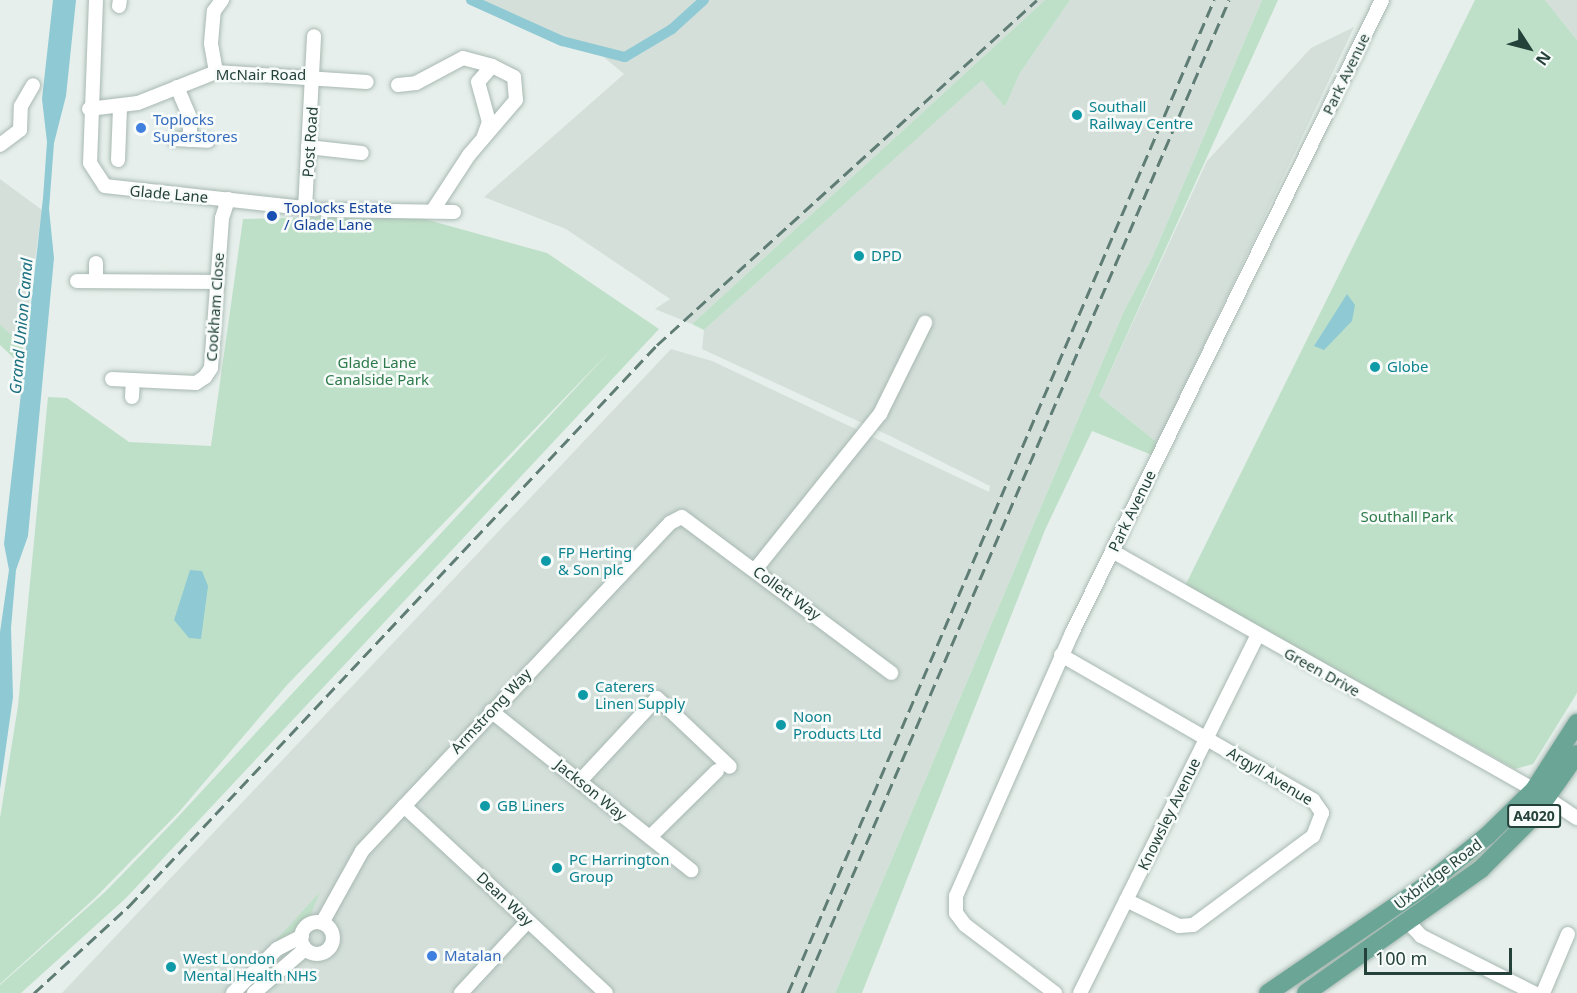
<!DOCTYPE html>
<html>
<head>
<meta charset="utf-8">
<style>
	body { margin:0 }
	#map { position:relative; width:1577px; height:993px; overflow:hidden; background:#e6efeb; font-family:"Noto Sans",sans-serif }
	div>[style] { position:absolute }
	[style*='--x'] { left:calc(var(--x)*1px); top:calc(var(--y)*1px); width:calc(var(--w)*1px); rotate:calc(var(--a)*1deg) }
	.built>* { inset:0; background:#d4dfda }
	.green>* { inset:0; background:#bfe0c8 }
	.water>* { inset:0; background:#8ec9d4 }
	.canal>* { height:10px; margin:-5px; padding:0 5px; transform-origin:5px; border-radius:5px; background:#8ec9d4 }
	.roads { filter:drop-shadow(0 0 2px #a8b8b2) drop-shadow(0 0 2px #a8b8b2) }
	.minor>* { height:14px; margin:-7px; padding:0 7px; transform-origin:7px; border-radius:7px; background:#fff }
	.minor>.ring { margin:-7px; padding:0; box-sizing:content-box; background:none; border:14px solid #fff; border-radius:50% }
	.major>* { height:18px; margin:-9px; padding:0 9px; transform-origin:9px; border-radius:9px; background:#6aa596 }
	.rail>* { height:3px; margin-top:-1.5px; transform-origin:0; background:repeating-linear-gradient(90deg,#5f7d75 0 12px,transparent 0 18px) }
	.dots>* { width:16px; height:16px; translate:-50% -50%; box-sizing:border-box; border:3px solid #f7fbf9; border-radius:50% }
	span { translate:-50% -50%; white-space:nowrap; text-align:center; line-height:1.15; -webkit-text-stroke:5px #f7fbf9; paint-order:stroke }
	.shield-label span { padding:2px 4px; background:#f7fbf9; border:2px solid; border-radius:4px; -webkit-text-stroke-width:0 }
	.shield-label { font-size:14px; color:#24423a; font-weight:700 }
	.street-label { font-size:15px; color:#24423a }
	.culture-label { font-size:15px; color:#0d838f }
	.left { translate:0 -50%; text-align:left }
	.shop-label { font-size:15px; color:#366cbe }
	.transit-label { font-size:15px; color:#164399 }
	.park-label { font-size:15px; color:#2d7a4b }
	.water-label { font-size:16px; color:#1c6f80; font-style:italic }
	.north { position:absolute; left:1499px; top:18px; width:60px; height:60px; -webkit-text-stroke:4px #f7fbf9; paint-order:stroke; rotate:126deg; font-size:16px; font-weight:700; line-height:24px; text-align:center; color:#24423a }
	.north::after { content:''; display:block; margin:auto; width:21px; height:27px; background:#24423a; clip-path:polygon(50% 0,100% 100%,50% 72%,0 100%) }
	.scale { position:absolute; left:1364px; top:948px; width:148px; height:27px; box-sizing:border-box; border:3px solid #24423a; border-top:0; padding-left:8px; font-size:18px; line-height:21px; white-space:nowrap; color:#24423a; -webkit-text-stroke:4px #f7fbf9; paint-order:stroke }
</style>
</head>
<body>
<div id="map">
	<div class="built">
		<i style="clip-path:polygon(482px 0,1045px 0,692px 324px,655px 309px,670px 299px,566px 229px,484px 197px,624px 74px,593px 48px,557px 37px)"></i>
		<i style="clip-path:polygon(1070px 0,1262px 0,1152px 258px,1124px 311px,835px 993px,62px 993px,671px 349px,712px 361px,989px 492px,990px 486px,888px 435px,702px 349px,704px 330px,982px 79px,1005px 107px,1020px 73px)"></i>
		<i style="clip-path:polygon(1545px 0,1577px 0,1577px 40px)"></i>
		<i style="clip-path:polygon(1354px 27px,1158px 443px,1099px 396px,1207px 161px,1311px 48px)"></i>
		<i style="clip-path:polygon(0 179px,42px 210px,23px 346px,0 324px)"></i>
	</div>
	<div class="green">
		<i style="clip-path:polygon(1045px 0,1070px 0,1020px 73px,1005px 107px,982px 80px,704px 330px,692px 324px)"></i>
		<i style="clip-path:polygon(1262px 0,1278px 0,1099px 396px,1158px 443px,1152px 455px,1092px 431px,1045px 530px,862px 993px,835px 993px,1124px 311px,1152px 258px)"></i>
		<i style="clip-path:polygon(1475px 0,1545px 0,1577px 40px,1577px 693px,1533px 764px,1515px 769px,1185px 586px)"></i>
		<i style="clip-path:polygon(410px 215px,547px 253px,659px 329px,126px 898px,21px 993px,0 993px,0 985px,106px 891px,175px 820px,610px 351px,287px 685px,179px 812px,95px 898px,0 984px,0 818px,18px 706px,48px 397px,67px 398px,129px 442px,211px 446px,243px 219px)"></i>
		<i style="clip-path:polygon(0 324px,23px 346px,21px 365px,0 345px)"></i>
		<i style="clip-path:polygon(1477px 854px,1480px 859px,1325px 970px,1320px 963px)"></i>
		<i style="clip-path:polygon(320px 892px,306px 926px,268px 949px)"></i>
	</div>
	<div class="water">
		<i style="clip-path:polygon(53px 0,76px 0,66px 96px,54px 143px,49px 209px,54px 258px,28px 536px,16px 570px,11px 628px,13px 697px,0 789px,0 632px,9px 570px,4px 544px,43px 198px,47px 142px,42px 99px)"></i>
		<i style="clip-path:polygon(1347px 294px,1355px 305px,1352px 321px,1324px 350px,1314px 346px)"></i>
		<i style="clip-path:polygon(190px 570px,202px 571px,208px 586px,201px 639px,189px 638px,174px 620px)"></i>
	</div>
	<div class="canal">
		<i style="--x:471;--y:0;--w:100;--a:24.3"></i>
		<i style="--x:562;--y:41;--w:65;--a:14.3"></i>
		<i style="--x:625;--y:57;--w:55;--a:-30.8"></i>
		<i style="--x:672;--y:29;--w:43;--a:-42.2"></i>
	</div>
	<div class="roads">
		<div class="minor">
			<i style="--x:96;--y:0;--w:163;--a:92.1"></i>
			<i style="--x:90;--y:163;--w:27;--a:57"></i>
			<i style="--x:105;--y:186;--w:211;--a:6.3"></i>
			<i style="--x:119;--y:6;--w:6;--a:-81"></i>
			<i style="--x:216;--y:72;--w:29;--a:-100"></i>
			<i style="--x:211;--y:43;--w:32;--a:-85"></i>
			<i style="--x:214;--y:11;--w:14;--a:-54"></i>
			<i style="--x:398;--y:85;--w:18;--a:-6"></i>
			<i style="--x:416;--y:83;--w:53;--a:-28"></i>
			<i style="--x:463;--y:58;--w:30;--a:15"></i>
			<i style="--x:177;--y:87;--w:34;--a:67"></i>
			<i style="--x:190;--y:118;--w:22;--a:90"></i>
			<i style="--x:89;--y:109;--w:49;--a:-7"></i>
			<i style="--x:138;--y:103;--w:84;--a:-21.7"></i>
			<i style="--x:216;--y:72;--w:151;--a:3.8"></i>
			<i style="--x:174;--y:139;--w:34;--a:3"></i>
			<i style="--x:0;--y:145;--w:25;--a:-37"></i>
			<i style="--x:20;--y:130;--w:24;--a:-88"></i>
			<i style="--x:21;--y:106;--w:24;--a:-60"></i>
			<i style="--x:308;--y:147;--w:54;--a:6.3"></i>
			<i style="--x:118;--y:160;--w:52;--a:-87.8"></i>
			<i style="--x:305;--y:209;--w:173;--a:-87"></i>
			<i style="--x:325;--y:210;--w:129;--a:0.9"></i>
			<i style="--x:433;--y:210;--w:66;--a:-56.8"></i>
			<i style="--x:469;--y:155;--w:72;--a:-49.5"></i>
			<i style="--x:516;--y:100;--w:23;--a:-95"></i>
			<i style="--x:514;--y:77;--w:25;--a:-153"></i>
			<i style="--x:492;--y:66;--w:21;--a:131"></i>
			<i style="--x:478;--y:82;--w:41;--a:74.6"></i>
			<i style="--x:489;--y:122;--w:15;--a:110"></i>
			<i style="--x:96;--y:263;--w:18;--a:90"></i>
			<i style="--x:77;--y:281;--w:140;--a:0.4"></i>
			<i style="--x:112;--y:379;--w:84;--a:2.7"></i>
			<i style="--x:196;--y:383;--w:11;--a:-34"></i>
			<i style="--x:205;--y:377;--w:11;--a:-56"></i>
			<i style="--x:211;--y:368;--w:150;--a:-85.8"></i>
			<i style="--x:222;--y:218;--w:20;--a:-72"></i>
			<i style="--x:132;--y:397;--w:17;--a:-87"></i>
			<i style="--x:1112;--y:551;--w:485;--a:29.5"></i>
			<i style="--x:755;--y:570;--w:200;--a:-51.3"></i>
			<i style="--x:880;--y:414;--w:102;--a:-63.7"></i>
			<i style="--x:1061;--y:655;--w:291;--a:29.9"></i>
			<i style="--x:1313;--y:800;--w:16;--a:55"></i>
			<i style="--x:1322;--y:813;--w:25;--a:111"></i>
			<i style="--x:1313;--y:836;--w:149;--a:143.4"></i>
			<i style="--x:1193;--y:925;--w:14;--a:176"></i>
			<i style="--x:1179;--y:926;--w:59;--a:-153.9"></i>
			<i style="--x:491;--y:711;--w:256;--a:38.5"></i>
			<i style="--x:580;--y:781;--w:113;--a:-47.1"></i>
			<i style="--x:657;--y:698;--w:100;--a:43.4"></i>
			<i style="--x:1547;--y:798;--w:36;--a:34"></i>
			<i style="--x:404;--y:806;--w:275;--a:42.8"></i>
			<i style="--x:650;--y:837;--w:94;--a:-44.6"></i>
			<i class="ring" style="left:301px;top:922px;width:18px;height:18px"></i>
			<i style="--x:322;--y:923;--w:82;--a:-60.9"></i>
			<i style="--x:362;--y:851;--w:450;--a:-46.8"></i>
			<i style="--x:670;--y:523;--w:13;--a:-27"></i>
			<i style="--x:682;--y:517;--w:261;--a:36.7"></i>
			<i style="--x:1409;--y:923;--w:18;--a:47"></i>
			<i style="--x:1421;--y:936;--w:127;--a:26.8"></i>
			<i style="--x:233;--y:993;--w:62;--a:-45"></i>
			<i style="--x:277;--y:949;--w:28;--a:-27"></i>
			<i style="--x:254;--y:993;--w:67;--a:-40.8"></i>
			<i style="--x:461;--y:993;--w:98;--a:-47.1"></i>
			<i style="--x:1055;--y:993;--w:113;--a:-142.9"></i>
			<i style="--x:965;--y:925;--w:15;--a:-127"></i>
			<i style="--x:956;--y:913;--w:17;--a:-90"></i>
			<i style="--x:956;--y:896;--w:287;--a:-66.2"></i>
			<i style="--x:1072;--y:633;--w:705;--a:-63.91"></i>
			<i style="--x:1080;--y:993;--w:398;--a:-63.6"></i>
			<i style="--x:1543;--y:993;--w:64;--a:-67"></i>
		</div>
		<div class="major">
			<i style="--x:1268;--y:993;--w:190;--a:-34.3"></i>
			<i style="--x:1425;--y:886;--w:81;--a:-39"></i>
			<i style="--x:1488;--y:835;--w:64;--a:-44.4"></i>
			<i style="--x:1534;--y:790;--w:80;--a:-57.3"></i>
			<i style="--x:1306;--y:993;--w:214;--a:-35.3"></i>
			<i style="--x:1481;--y:869;--w:72;--a:-45"></i>
			<i style="--x:1532;--y:818;--w:78;--a:-54.9"></i>
		</div>
	</div>
	<div class="rail">
		<i style="--x:34;--y:993;--w:129;--a:-42.5"></i>
		<i style="--x:129;--y:906;--w:770;--a:-46.74"></i>
		<i style="--x:657;--y:345;--w:513;--a:-42.24"></i>
		<i style="--x:788;--y:993;--w:1081;--a:-66.78"></i>
		<i style="--x:802;--y:993;--w:1081;--a:-66.73"></i>
	</div>
	<div class="dots">
		<i style="left:1077px;top:115px;background:#0f9aa8"></i>
		<i style="left:141px;top:128px;background:#3f7fe0"></i>
		<i style="left:272px;top:216px;background:#1a4fb4"></i>
		<i style="left:859px;top:256px;background:#0f9aa8"></i>
		<i style="left:1375px;top:367px;background:#0f9aa8"></i>
		<i style="left:546px;top:561px;background:#0f9aa8"></i>
		<i style="left:583px;top:695px;background:#0f9aa8"></i>
		<i style="left:781px;top:725px;background:#0f9aa8"></i>
		<i style="left:485px;top:806px;background:#0f9aa8"></i>
		<i style="left:557px;top:868px;background:#0f9aa8"></i>
		<i style="left:432px;top:956px;background:#3f7fe0"></i>
		<i style="left:171px;top:967px;background:#0f9aa8"></i>
	</div>
	<div class="shield-label">
		<span style="left:1534px;top:816px">A4020</span>
	</div>
	<div class="street-label">
		<span style="left:1346px;top:74px;rotate:-64deg">Park Avenue</span>
		<span style="left:261px;top:75px">McNair Road</span>
		<span style="left:310px;top:142px;rotate:-86deg">Post Road</span>
		<span style="left:169px;top:194px;rotate:5deg">Glade Lane</span>
		<span style="left:215px;top:307px;rotate:-86deg">Cookham Close</span>
		<span style="left:1132px;top:511px;rotate:-64deg">Park Avenue</span>
		<span style="left:787px;top:593px;rotate:36deg">Collett Way</span>
		<span style="left:1322px;top:672px;rotate:29deg">Green Drive</span>
		<span style="left:491px;top:711px;rotate:-47deg">Armstrong Way</span>
		<span style="left:1270px;top:776px;rotate:31deg">Argyll Avenue</span>
		<span style="left:591px;top:790px;rotate:39deg">Jackson Way</span>
		<span style="left:1169px;top:814px;rotate:-64deg">Knowsley Avenue</span>
		<span style="left:1438px;top:874px;rotate:-37deg">Uxbridge Road</span>
		<span style="left:505px;top:899px;rotate:43deg">Dean Way</span>
	</div>
	<div class="culture-label">
		<span class="left" style="left:1089px;top:115px">Southall<br>Railway Centre</span>
		<span class="left" style="left:871px;top:256px">DPD</span>
		<span class="left" style="left:1387px;top:367px">Globe</span>
		<span class="left" style="left:558px;top:561px">FP Herting<br>&amp; Son plc</span>
		<span class="left" style="left:595px;top:695px">Caterers<br>Linen Supply</span>
		<span class="left" style="left:793px;top:725px">Noon<br>Products Ltd</span>
		<span class="left" style="left:497px;top:806px">GB Liners</span>
		<span class="left" style="left:569px;top:868px">PC Harrington<br>Group</span>
		<span class="left" style="left:183px;top:967px">West London<br>Mental Health NHS</span>
	</div>
	<div class="shop-label">
		<span class="left" style="left:153px;top:128px">Toplocks<br>Superstores</span>
		<span class="left" style="left:444px;top:956px">Matalan</span>
	</div>
	<div class="transit-label">
		<span class="left" style="left:284px;top:216px">Toplocks Estate<br>/ Glade Lane</span>
	</div>
	<div class="park-label">
		<span style="left:377px;top:371px">Glade Lane<br>Canalside Park</span>
		<span style="left:1407px;top:517px">Southall Park</span>
	</div>
	<div class="water-label">
		<span style="left:21px;top:326px;rotate:-85deg">Grand Union Canal</span>
	</div>
	<div class="north">N</div>
	<div class="scale">100 m</div>
</div>
</body>
</html>
